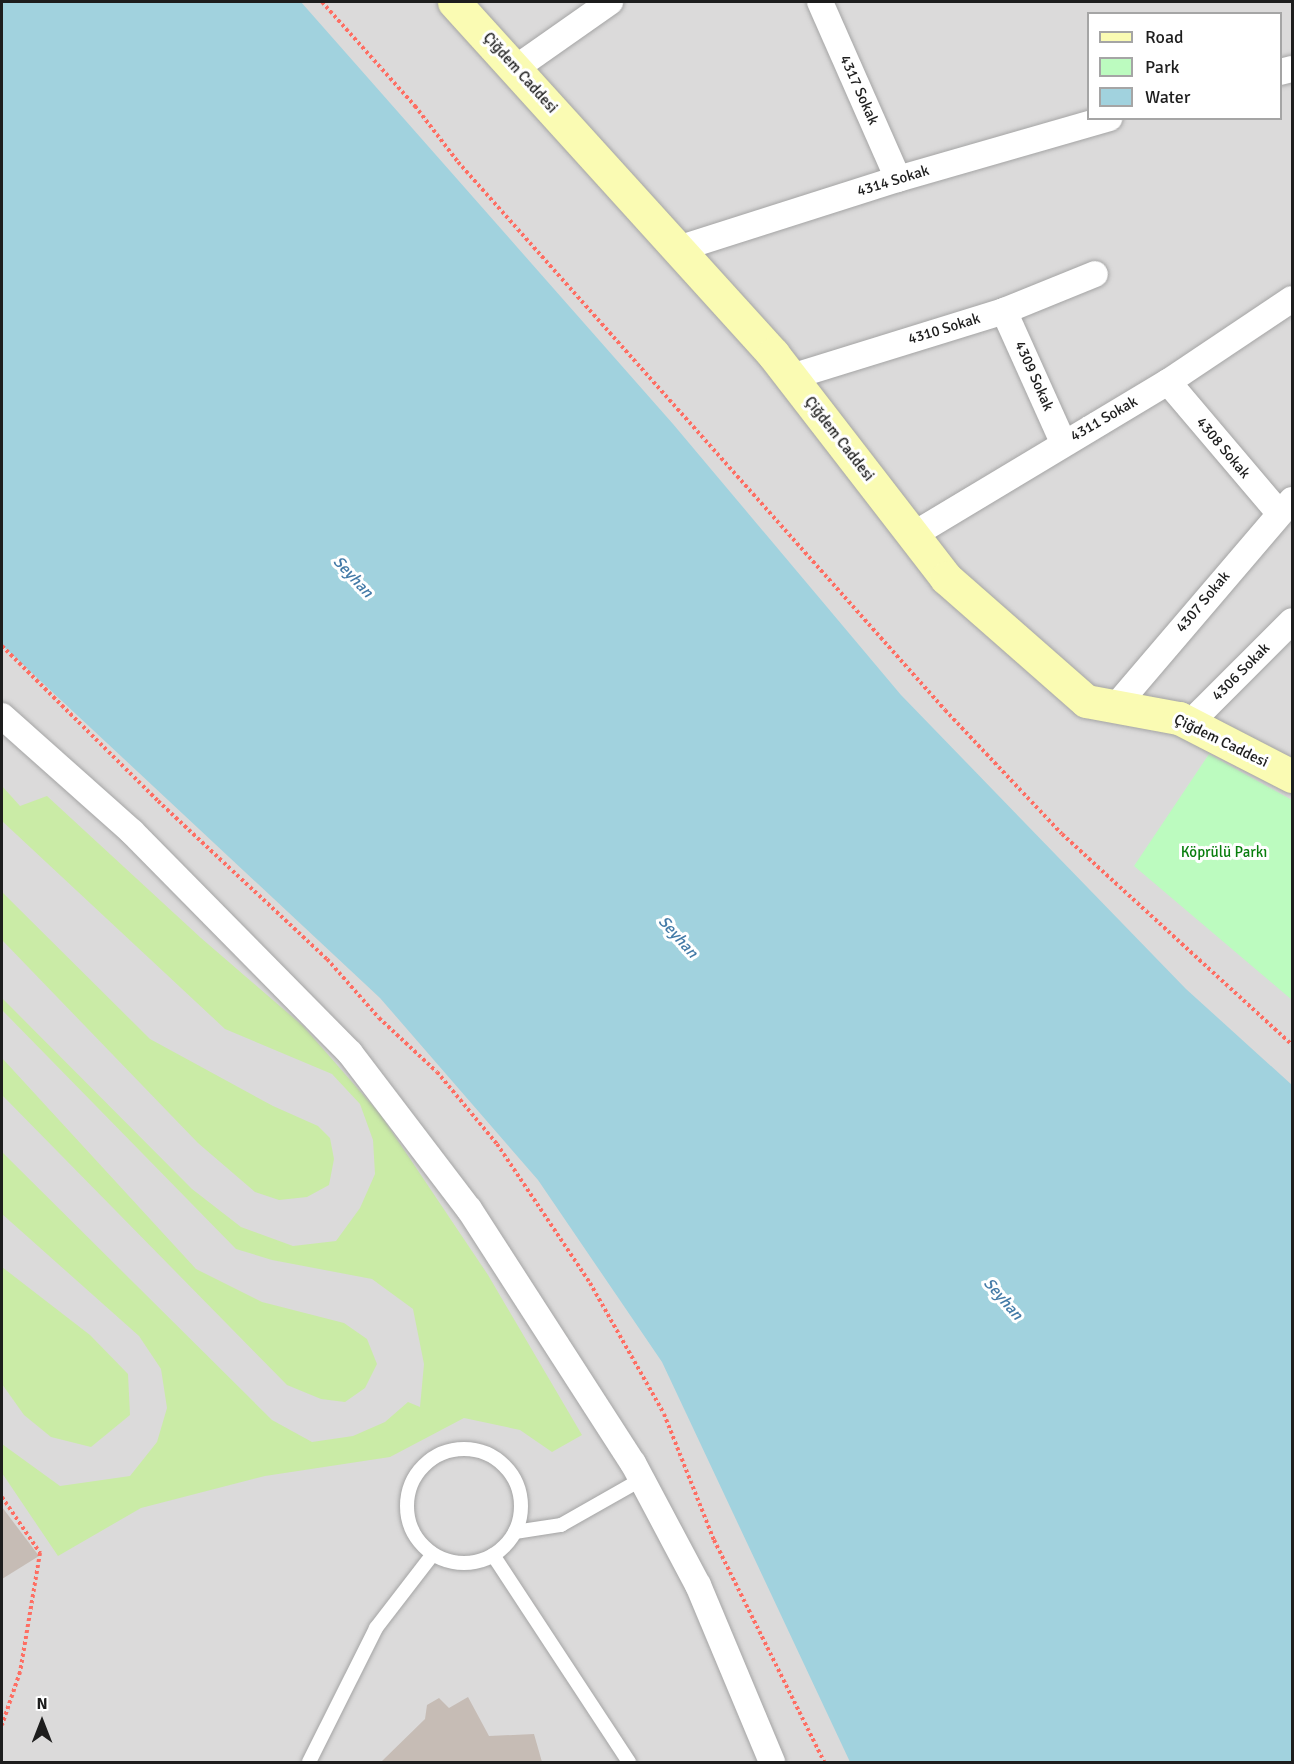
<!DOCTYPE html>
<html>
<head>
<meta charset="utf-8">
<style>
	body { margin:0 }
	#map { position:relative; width:1294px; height:1764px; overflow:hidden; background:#eeeae2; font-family:Signika,sans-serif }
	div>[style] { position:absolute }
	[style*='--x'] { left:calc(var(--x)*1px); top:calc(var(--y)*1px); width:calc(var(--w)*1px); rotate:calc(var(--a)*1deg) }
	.residential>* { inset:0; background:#dbdada }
	.grass>* { inset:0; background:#caeba6 }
	.park>* { inset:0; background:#bcfbbf }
	.water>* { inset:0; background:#a1d2de }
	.building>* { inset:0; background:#c6bcb5 }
	.path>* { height:4px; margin-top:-2px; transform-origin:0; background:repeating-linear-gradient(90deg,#fe6e63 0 3px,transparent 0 6px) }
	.roads { filter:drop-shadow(0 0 2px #a4a4a4) drop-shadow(0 0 2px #a4a4a4) }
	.lane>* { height:14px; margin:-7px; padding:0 7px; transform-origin:7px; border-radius:7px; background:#fff }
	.lane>.ring { margin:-7px; padding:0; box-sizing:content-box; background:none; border:14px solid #fff; border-radius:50% }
	.street>* { height:26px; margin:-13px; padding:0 13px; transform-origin:13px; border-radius:13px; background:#fff }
	.secondary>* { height:33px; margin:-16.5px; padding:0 16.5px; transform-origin:16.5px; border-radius:16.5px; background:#fafbb3 }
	span { translate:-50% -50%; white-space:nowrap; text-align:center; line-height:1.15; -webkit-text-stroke:6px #fff; paint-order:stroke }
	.street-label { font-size:15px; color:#1d1d1d }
	.park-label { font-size:15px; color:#087e0d }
	.water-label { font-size:16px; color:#437aa7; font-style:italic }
	.frame { position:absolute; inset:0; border:3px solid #1d1d1d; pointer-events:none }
	.legend { position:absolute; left:1087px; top:12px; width:195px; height:108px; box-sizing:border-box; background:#fff; border:2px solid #a5a5a5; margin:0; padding:8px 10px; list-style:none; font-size:18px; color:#1d1d1d }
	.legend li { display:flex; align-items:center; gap:12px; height:30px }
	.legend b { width:30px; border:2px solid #a5a5a5 }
	.north { position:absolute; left:12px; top:1692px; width:60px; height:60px; -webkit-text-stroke:4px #fff; paint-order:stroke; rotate:0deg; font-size:16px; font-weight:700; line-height:24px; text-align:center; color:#1d1d1d }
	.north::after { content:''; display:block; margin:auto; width:21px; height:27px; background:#1d1d1d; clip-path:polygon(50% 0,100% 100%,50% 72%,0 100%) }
</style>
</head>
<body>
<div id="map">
	<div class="residential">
		<i style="clip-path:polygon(evenodd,2px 2px,1292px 2px,1292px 1762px,2px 1762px,2px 2px,1088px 14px,1280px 14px,1280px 118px,1088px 118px,1088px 14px)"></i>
	</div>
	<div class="grass">
		<i style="clip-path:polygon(2px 786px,20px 806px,47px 796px,201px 938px,303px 1026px,380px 1114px,488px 1275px,582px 1435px,552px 1452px,520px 1430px,464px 1418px,390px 1457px,265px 1476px,141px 1508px,58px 1556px,2px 1473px,2px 1444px,60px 1486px,130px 1476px,157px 1442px,167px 1408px,161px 1369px,139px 1336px,2px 1214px,2px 1152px,272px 1420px,312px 1442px,353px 1436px,385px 1422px,408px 1402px,420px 1407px,424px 1364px,413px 1309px,372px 1279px,272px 1260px,236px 1249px,2px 1010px,2px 998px,192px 1189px,241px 1227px,293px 1246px,336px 1241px,360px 1208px,375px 1174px,373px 1140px,360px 1104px,332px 1074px,225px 1029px,2px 821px)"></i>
		<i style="clip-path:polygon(2px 892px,150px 1039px,273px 1106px,318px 1126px,330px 1138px,334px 1159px,329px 1185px,307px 1197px,279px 1200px,255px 1192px,198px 1143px,2px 940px)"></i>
		<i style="clip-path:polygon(2px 1058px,196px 1269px,262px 1302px,344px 1323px,367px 1339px,377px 1364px,365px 1388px,345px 1402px,321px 1399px,287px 1385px,2px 1095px)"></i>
		<i style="clip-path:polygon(2px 1267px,90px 1335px,128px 1374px,130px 1415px,91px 1447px,51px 1437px,24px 1415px,2px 1384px)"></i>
	</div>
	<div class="park">
		<i style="clip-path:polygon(1209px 754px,1292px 800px,1292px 1000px,1134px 866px)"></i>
	</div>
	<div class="water">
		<i style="clip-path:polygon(2px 2px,301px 2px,673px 424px,901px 695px,1186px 989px,1292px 1085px,1292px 1762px,850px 1762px,662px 1362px,538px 1180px,380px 998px,2px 645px)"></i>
	</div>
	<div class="building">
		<i style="clip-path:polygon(2px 1507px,39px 1556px,2px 1579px)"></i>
		<i style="clip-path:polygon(468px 1697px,489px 1736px,534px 1734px,542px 1762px,381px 1762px,425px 1719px,427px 1705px,439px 1698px,449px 1708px)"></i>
	</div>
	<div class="path">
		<i style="--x:322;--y:2;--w:140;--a:48.2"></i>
		<i style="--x:415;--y:106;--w:71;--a:52.5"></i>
		<i style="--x:458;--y:162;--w:733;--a:48.37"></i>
		<i style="--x:945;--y:710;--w:170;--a:46.7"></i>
		<i style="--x:1062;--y:834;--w:312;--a:42.5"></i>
		<i style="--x:2;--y:646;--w:220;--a:44.8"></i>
		<i style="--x:158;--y:801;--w:231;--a:43.1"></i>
		<i style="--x:327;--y:959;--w:79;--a:48.6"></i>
		<i style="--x:379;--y:1018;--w:79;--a:43"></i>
		<i style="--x:437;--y:1072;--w:94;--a:50.2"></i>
		<i style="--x:497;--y:1144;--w:167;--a:56.2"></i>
		<i style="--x:590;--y:1283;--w:150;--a:60.5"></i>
		<i style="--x:664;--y:1414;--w:136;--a:68.4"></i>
		<i style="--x:714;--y:1540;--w:248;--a:63.6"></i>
		<i style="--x:2;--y:1497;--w:68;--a:55.8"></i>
		<i style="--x:40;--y:1553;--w:121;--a:99.5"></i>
		<i style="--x:20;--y:1672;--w:56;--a:108.8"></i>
	</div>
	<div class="roads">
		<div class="lane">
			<i class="ring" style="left:407px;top:1449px;width:100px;height:100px"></i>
			<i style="--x:515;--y:1532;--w:47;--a:-8.7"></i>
			<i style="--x:561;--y:1525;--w:93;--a:-29.6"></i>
			<i style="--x:493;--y:1555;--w:248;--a:56.7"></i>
			<i style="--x:309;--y:1762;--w:150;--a:-63.4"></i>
			<i style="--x:376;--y:1628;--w:93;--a:-52.4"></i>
		</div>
		<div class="street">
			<i style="--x:820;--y:2;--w:193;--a:66.2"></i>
			<i style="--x:516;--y:68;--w:115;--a:-35.1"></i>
			<i style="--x:1280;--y:72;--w:12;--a:-14"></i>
			<i style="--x:678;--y:249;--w:231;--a:-17.7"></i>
			<i style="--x:898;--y:179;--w:220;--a:-16.1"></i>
			<i style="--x:1004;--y:311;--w:144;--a:65.8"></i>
			<i style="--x:791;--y:377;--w:223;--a:-17.2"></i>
			<i style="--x:1004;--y:311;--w:98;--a:-22.1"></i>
			<i style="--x:1168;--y:382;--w:172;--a:49.7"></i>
			<i style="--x:913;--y:535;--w:297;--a:-31"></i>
			<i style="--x:1168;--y:382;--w:149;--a:-33.8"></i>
			<i style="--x:1116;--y:706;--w:271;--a:-49.5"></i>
			<i style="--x:2;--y:716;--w:174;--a:41.7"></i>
			<i style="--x:132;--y:832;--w:310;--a:45.4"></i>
			<i style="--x:350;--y:1053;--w:196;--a:52.7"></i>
			<i style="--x:469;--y:1209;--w:302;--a:57.2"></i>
			<i style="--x:633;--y:1463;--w:138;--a:62"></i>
			<i style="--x:698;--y:1585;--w:192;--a:67.3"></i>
			<i style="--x:1190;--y:723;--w:144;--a:-45"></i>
		</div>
		<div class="secondary">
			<i style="--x:454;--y:2;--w:475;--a:47.8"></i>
			<i style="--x:773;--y:354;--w:283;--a:52.3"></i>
			<i style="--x:946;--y:578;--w:186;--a:41.3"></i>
			<i style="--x:1086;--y:701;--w:95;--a:10.4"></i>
			<i style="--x:1179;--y:718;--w:127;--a:27.2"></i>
		</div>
	</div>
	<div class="street-label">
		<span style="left:520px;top:73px;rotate:48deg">Çiğdem Caddesi</span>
		<span style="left:859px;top:90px;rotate:66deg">4317 Sokak</span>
		<span style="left:893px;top:181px;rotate:-17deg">4314 Sokak</span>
		<span style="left:944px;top:329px;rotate:-17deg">4310 Sokak</span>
		<span style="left:1034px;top:376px;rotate:66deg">4309 Sokak</span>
		<span style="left:1104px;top:419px;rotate:-30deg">4311 Sokak</span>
		<span style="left:839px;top:439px;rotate:52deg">Çiğdem Caddesi</span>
		<span style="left:1223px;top:448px;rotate:50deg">4308 Sokak</span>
		<span style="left:1203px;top:602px;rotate:-50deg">4307 Sokak</span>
		<span style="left:1241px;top:672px;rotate:-45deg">4306 Sokak</span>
		<span style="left:1221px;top:741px;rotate:26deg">Çiğdem Caddesi</span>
	</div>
	<div class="park-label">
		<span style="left:1224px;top:853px">Köprülü Parkı</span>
	</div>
	<div class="water-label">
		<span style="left:353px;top:577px;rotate:47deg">Seyhan</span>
		<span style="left:678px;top:937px;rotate:48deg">Seyhan</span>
		<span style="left:1003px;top:1299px;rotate:49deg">Seyhan</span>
	</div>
	<div class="frame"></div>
	<ul class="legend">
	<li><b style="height:8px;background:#fafbb3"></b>Road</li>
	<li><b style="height:16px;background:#bcfbbf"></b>Park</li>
	<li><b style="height:16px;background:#a1d2de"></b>Water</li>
	</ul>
	<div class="north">N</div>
</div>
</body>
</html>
